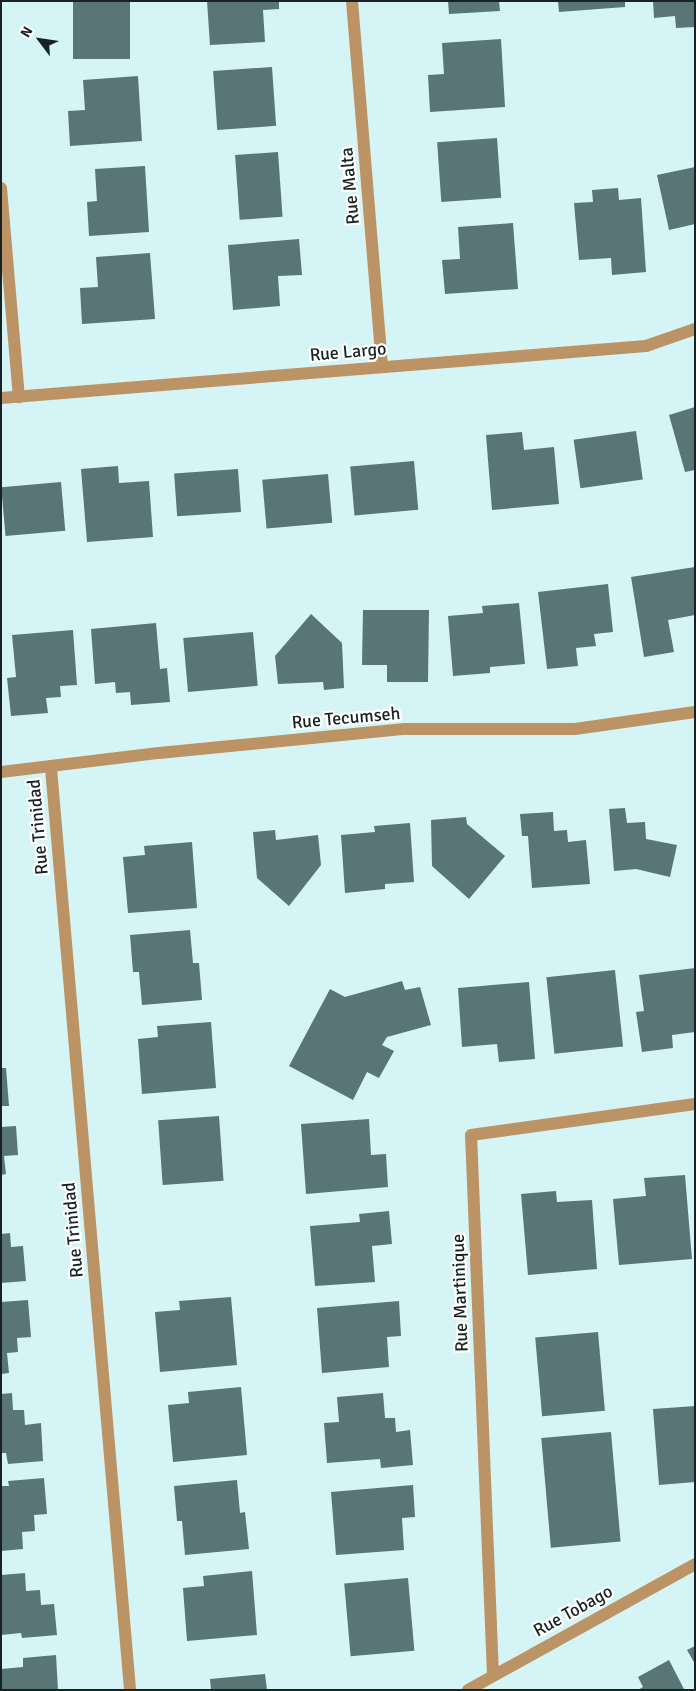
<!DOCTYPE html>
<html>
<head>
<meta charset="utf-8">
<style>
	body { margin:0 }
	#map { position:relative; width:696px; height:1691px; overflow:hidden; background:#d5f4f5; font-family:Signika,sans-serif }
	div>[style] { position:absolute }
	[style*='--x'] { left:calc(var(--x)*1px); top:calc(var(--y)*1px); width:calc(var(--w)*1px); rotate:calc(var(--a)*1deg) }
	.building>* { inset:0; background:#597576; transform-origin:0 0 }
	.minor>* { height:12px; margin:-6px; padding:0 6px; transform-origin:6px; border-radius:6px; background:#bc9364 }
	span { translate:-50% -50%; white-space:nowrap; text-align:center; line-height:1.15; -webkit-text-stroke:4.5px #fff; paint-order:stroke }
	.street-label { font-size:18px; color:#162223 }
	.frame { position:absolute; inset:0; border:2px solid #162223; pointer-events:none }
	.north { position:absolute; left:15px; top:15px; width:50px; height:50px; -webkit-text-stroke:4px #fff; paint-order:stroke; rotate:301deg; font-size:14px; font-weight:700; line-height:20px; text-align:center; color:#162223 }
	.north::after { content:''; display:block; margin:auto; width:18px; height:22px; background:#162223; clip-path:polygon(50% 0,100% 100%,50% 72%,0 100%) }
</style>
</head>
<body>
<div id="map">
	<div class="building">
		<i style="left:73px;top:1px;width:57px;height:58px"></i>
		<i style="clip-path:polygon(207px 1px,279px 1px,279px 9px,263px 10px,265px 42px,210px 45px)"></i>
		<i style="clip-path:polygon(448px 1px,499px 1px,500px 11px,449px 14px)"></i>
		<i style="clip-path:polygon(558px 1px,625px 1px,625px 7px,559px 12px)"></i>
		<i style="clip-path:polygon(653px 1px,695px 1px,695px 27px,676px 28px,675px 16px,654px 18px)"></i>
		<i style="clip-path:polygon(501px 39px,505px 107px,430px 112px,428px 75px,444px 74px,442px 43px)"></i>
		<i style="left:272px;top:67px;width:59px;height:59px;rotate:86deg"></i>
		<i style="clip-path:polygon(138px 76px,142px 141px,70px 146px,68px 111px,85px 110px,83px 80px)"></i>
		<i style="left:497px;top:138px;width:60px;height:60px;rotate:86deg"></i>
		<i style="left:278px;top:152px;width:65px;height:43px;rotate:86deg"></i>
		<i style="clip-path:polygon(145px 166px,149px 232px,89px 236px,87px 202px,97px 201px,95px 169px)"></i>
		<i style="clip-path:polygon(695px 167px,695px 224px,669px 230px,657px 175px)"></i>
		<i style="clip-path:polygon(618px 188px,619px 200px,641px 198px,646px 272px,612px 275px,611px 258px,579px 260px,574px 203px,593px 202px,592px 190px)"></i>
		<i style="clip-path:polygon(513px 223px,518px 289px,445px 294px,442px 260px,460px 259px,458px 227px)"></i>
		<i style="clip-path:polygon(299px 239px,302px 275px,278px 276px,280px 306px,233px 310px,228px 245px)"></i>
		<i style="clip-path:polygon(150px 253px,155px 319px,82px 324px,80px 288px,98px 287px,96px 257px)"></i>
		<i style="clip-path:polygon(695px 407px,695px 470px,685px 472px,669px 415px)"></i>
		<i style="left:636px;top:431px;width:49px;height:63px;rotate:82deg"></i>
		<i style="clip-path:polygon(522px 432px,524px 450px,554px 447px,559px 504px,492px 510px,486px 435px)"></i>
		<i style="left:414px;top:461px;width:49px;height:64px;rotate:85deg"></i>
		<i style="clip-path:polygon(118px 466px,119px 483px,149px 481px,153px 537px,87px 542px,81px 469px)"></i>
		<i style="left:238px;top:469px;width:43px;height:64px;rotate:86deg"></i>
		<i style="left:328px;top:474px;width:49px;height:66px;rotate:85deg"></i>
		<i style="left:61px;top:482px;width:49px;height:60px;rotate:85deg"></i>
		<i style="clip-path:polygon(695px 567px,695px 615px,668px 620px,674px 652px,644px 657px,631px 577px)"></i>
		<i style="clip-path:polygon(608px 584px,613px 632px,594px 634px,596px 646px,576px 648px,578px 666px,547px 669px,538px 592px)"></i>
		<i style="clip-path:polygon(519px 603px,525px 664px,490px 667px,490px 673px,453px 676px,448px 616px,483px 613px,482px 606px)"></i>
		<i style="clip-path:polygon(363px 610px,429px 610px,428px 682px,387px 682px,387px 665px,362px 665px)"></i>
		<i style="clip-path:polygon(311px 614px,342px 643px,344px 688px,324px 690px,323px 682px,278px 684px,275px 656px)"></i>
		<i style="clip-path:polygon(156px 623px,160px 669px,167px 668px,170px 702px,131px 705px,130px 692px,116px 693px,115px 682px,95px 684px,91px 629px)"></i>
		<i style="clip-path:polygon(73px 630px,77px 685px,60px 686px,61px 697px,46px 698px,48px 713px,11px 716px,7px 678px,16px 677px,12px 635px)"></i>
		<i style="left:253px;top:632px;width:54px;height:70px;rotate:85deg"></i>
		<i style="clip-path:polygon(625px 808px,627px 823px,645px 822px,646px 839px,677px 845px,670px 877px,636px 869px,614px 871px,609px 809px)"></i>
		<i style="clip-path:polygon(553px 812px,554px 831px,567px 830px,568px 842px,586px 840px,590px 884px,532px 888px,528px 836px,522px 836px,520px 814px)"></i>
		<i style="clip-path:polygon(466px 817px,467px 824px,505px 856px,469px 899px,432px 866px,431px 820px)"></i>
		<i style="clip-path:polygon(410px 823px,414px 882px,385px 884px,385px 889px,345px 893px,341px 835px,375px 832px,374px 826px)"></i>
		<i style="clip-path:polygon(275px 830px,276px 840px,318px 835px,321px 865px,289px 906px,257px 878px,253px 832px)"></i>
		<i style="clip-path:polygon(192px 842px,197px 908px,128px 913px,123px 857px,145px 855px,144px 846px)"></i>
		<i style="clip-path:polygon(190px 930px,193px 963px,199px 963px,202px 1000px,142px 1005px,139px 972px,133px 972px,130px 935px)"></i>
		<i style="clip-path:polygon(695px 968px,695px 1032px,672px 1035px,673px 1048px,642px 1052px,636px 1012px,644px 1011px,639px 975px)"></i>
		<i style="left:615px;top:970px;width:77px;height:69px;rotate:84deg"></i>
		<i style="clip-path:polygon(402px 981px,405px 990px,420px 987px,431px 1025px,387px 1037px,382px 1045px,394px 1051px,379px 1078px,367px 1072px,353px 1100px,289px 1066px,330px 989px,345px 997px)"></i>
		<i style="clip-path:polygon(529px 982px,535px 1059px,499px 1062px,497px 1044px,462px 1047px,458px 988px)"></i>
		<i style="clip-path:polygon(211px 1022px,216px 1088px,142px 1094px,138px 1039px,158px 1037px,157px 1026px)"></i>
		<i style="clip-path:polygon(1px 1068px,6px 1068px,9px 1106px,1px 1106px)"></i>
		<i style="left:219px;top:1116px;width:65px;height:61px;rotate:86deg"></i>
		<i style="clip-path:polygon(369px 1119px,371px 1155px,386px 1154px,388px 1187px,306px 1194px,301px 1124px)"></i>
		<i style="clip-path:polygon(16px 1126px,18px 1155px,4px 1156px,6px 1174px,1px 1175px,1px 1127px)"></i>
		<i style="clip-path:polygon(685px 1175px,692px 1259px,619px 1265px,613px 1199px,646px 1196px,644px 1178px)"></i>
		<i style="clip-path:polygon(556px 1191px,557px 1202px,592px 1200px,597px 1269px,528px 1275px,521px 1194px)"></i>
		<i style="clip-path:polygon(389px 1211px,392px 1244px,372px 1246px,375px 1282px,315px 1286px,310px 1226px,360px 1222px,359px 1214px)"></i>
		<i style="clip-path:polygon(10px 1233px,11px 1247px,23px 1246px,26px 1281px,1px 1283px,1px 1234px)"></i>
		<i style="clip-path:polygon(231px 1297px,237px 1365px,160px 1372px,155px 1312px,180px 1310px,179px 1301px)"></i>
		<i style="clip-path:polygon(28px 1300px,31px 1337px,17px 1338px,18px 1352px,7px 1353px,9px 1373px,1px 1374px,1px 1302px)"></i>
		<i style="clip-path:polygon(399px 1301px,401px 1336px,387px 1337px,389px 1367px,322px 1373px,317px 1308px)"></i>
		<i style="left:598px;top:1332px;width:79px;height:63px;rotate:85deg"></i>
		<i style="clip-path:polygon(241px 1387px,247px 1455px,173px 1462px,168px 1405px,189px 1403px,188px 1392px)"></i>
		<i style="clip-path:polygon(12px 1393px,13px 1410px,24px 1410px,25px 1425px,41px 1423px,43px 1461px,8px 1464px,6px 1453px,1px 1453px,1px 1394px)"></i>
		<i style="clip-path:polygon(383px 1393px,385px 1418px,395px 1418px,396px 1432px,410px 1430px,413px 1465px,381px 1468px,380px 1459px,327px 1463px,324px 1423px,339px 1422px,337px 1397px)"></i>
		<i style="clip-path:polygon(695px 1406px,695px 1482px,659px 1485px,653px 1409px)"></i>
		<i style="left:611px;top:1432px;width:110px;height:70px;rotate:85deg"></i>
		<i style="clip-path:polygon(44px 1478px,47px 1514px,34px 1515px,35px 1531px,22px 1532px,23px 1549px,1px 1551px,1px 1486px,9px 1486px,8px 1481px)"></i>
		<i style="clip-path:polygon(237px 1480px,240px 1513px,245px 1512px,249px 1549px,185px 1555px,182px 1521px,177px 1521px,174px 1486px)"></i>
		<i style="clip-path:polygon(413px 1485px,415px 1517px,402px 1518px,404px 1550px,336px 1555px,331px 1492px)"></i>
		<i style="clip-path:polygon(252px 1571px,257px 1635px,187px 1641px,183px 1588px,204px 1586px,203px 1576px)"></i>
		<i style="clip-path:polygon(25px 1573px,26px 1591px,40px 1590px,41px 1605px,54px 1604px,57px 1635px,22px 1638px,21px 1633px,1px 1635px,1px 1575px)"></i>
		<i style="left:408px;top:1578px;width:73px;height:64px;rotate:85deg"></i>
		<i style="clip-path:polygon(695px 1646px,695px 1664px,687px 1650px)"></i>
		<i style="clip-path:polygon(56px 1655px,58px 1690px,1px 1690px,1px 1669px,23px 1667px,23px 1658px)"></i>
		<i style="clip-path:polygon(669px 1660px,684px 1689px,638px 1690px,643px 1687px,638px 1677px)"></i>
		<i style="clip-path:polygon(265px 1674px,267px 1690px,211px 1690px,210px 1679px)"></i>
	</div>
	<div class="minor">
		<i style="--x:352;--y:1;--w:367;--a:85.3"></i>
		<i style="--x:1;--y:188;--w:210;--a:85.1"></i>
		<i style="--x:1;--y:398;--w:647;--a:-4.61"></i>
		<i style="--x:646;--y:346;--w:52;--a:-19.1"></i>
		<i style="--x:51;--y:768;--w:925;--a:85.1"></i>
		<i style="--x:1;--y:772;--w:159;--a:-6.9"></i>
		<i style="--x:159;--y:753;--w:247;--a:-5.6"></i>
		<i style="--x:405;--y:729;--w:170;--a:0"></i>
		<i style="--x:575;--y:729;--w:121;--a:-8.1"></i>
		<i style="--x:493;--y:1675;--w:540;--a:-92.33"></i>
		<i style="--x:471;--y:1135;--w:226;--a:-7.9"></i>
		<i style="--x:468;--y:1690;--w:260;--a:-29"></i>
	</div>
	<div class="street-label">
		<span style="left:350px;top:186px;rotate:-95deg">Rue Malta</span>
		<span style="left:348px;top:352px;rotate:-5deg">Rue Largo</span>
		<span style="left:346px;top:718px;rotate:-5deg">Rue Tecumseh</span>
		<span style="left:38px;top:827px;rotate:-95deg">Rue Trinidad</span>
		<span style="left:73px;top:1230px;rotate:-95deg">Rue Trinidad</span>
		<span style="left:460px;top:1293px;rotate:-92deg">Rue Martinique</span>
		<span style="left:573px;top:1611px;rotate:-29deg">Rue Tobago</span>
	</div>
	<div class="frame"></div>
	<div class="north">N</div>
</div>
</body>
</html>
